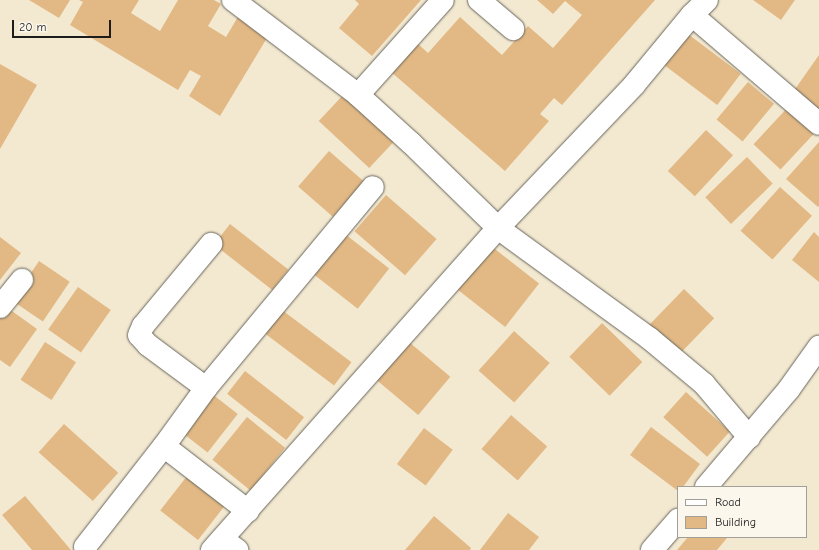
<!DOCTYPE html>
<html>
<head>
<meta charset="utf-8">
<style>
	body { margin:0 }
	#map { position:relative; width:819px; height:550px; overflow:hidden; background:#f3e9d1; font-family:"Comic Neue",sans-serif }
	div>[style] { position:absolute }
	[style*='--x'] { left:calc(var(--x)*1px); top:calc(var(--y)*1px); width:calc(var(--w)*1px); rotate:calc(var(--a)*1deg) }
	.building>* { inset:0; background:#e2b985; transform-origin:0 0 }
	.roads { filter:drop-shadow(0 0 1px #67645b) drop-shadow(0 0 1px #67645b) }
	.minor>* { height:22px; margin:-11px; padding:0 11px; transform-origin:11px; border-radius:11px; background:#fff }
	span { translate:-50% -50%; white-space:nowrap; text-align:center; line-height:1.15; -webkit-text-stroke:4px #fbf7ec; paint-order:stroke }
	.legend { position:absolute; left:677px; top:486px; width:130px; height:52px; box-sizing:border-box; background:#fbf7ec; border:1px solid #a29f99; margin:0; padding:5px 7px; list-style:none; font-size:12px; color:#1c1c1c }
	.legend li { display:flex; align-items:center; gap:8px; height:20px }
	.legend b { width:20px; border:1px solid #a29f99 }
	.scale { position:absolute; left:12px; top:20px; width:99px; height:18px; box-sizing:border-box; border:2px solid #1c1c1c; border-top:0; padding-left:5px; font-size:12px; line-height:14px; white-space:nowrap; color:#1c1c1c; -webkit-text-stroke:3px #fbf7ec; paint-order:stroke }
</style>
</head>
<body>
<div id="map">
	<div class="building">
		<i style="clip-path:polygon(29px 0,70px 0,59px 18px)"></i>
		<i style="clip-path:polygon(79px 0,139px 0,131px 13px,160px 31px,178px 0,214px 0,221px 4px,208px 26px,226px 37px,239px 15px,270px 33px,220px 116px,189px 96px,201px 76px,190px 70px,178px 90px,70px 25px,83px 2px)"></i>
		<i style="clip-path:polygon(355px 0,421px 0,372px 56px,339px 28px,359px 4px)"></i>
		<i style="clip-path:polygon(537px 0,655px 0,562px 105px,554px 98px,540px 114px,549px 121px,505px 171px,390px 71px,416px 42px,428px 53px,460px 17px,502px 55px,528px 26px,553px 48px,582px 15px,565px 1px,553px 14px)"></i>
		<i style="clip-path:polygon(753px 0,795px 0,781px 20px)"></i>
		<i style="left:684px;top:31px;width:71px;height:39px;rotate:37deg"></i>
		<i style="clip-path:polygon(819px 55px,819px 110px,793px 92px)"></i>
		<i style="clip-path:polygon(0 64px,37px 85px,0 149px)"></i>
		<i style="left:748px;top:82px;width:34px;height:49px;rotate:40deg"></i>
		<i style="left:344px;top:94px;width:69px;height:37px;rotate:43deg"></i>
		<i style="left:791px;top:104px;width:37px;height:55px;rotate:43deg"></i>
		<i style="left:706px;top:130px;width:37px;height:56px;rotate:43deg"></i>
		<i style="clip-path:polygon(819px 142px,819px 206px,818px 207px,786px 179px)"></i>
		<i style="left:329px;top:151px;width:46px;height:47px;rotate:41deg"></i>
		<i style="left:747px;top:157px;width:37px;height:58px;rotate:46deg"></i>
		<i style="left:780px;top:187px;width:43px;height:59px;rotate:42deg"></i>
		<i style="left:386px;top:195px;width:67px;height:48px;rotate:41deg"></i>
		<i style="left:230px;top:224px;width:74px;height:26px;rotate:38deg"></i>
		<i style="clip-path:polygon(814px 232px,819px 237px,819px 282px,792px 260px)"></i>
		<i style="left:345px;top:234px;width:56px;height:51px;rotate:38deg"></i>
		<i style="clip-path:polygon(0 237px,21px 253px,0 280px)"></i>
		<i style="left:491px;top:246px;width:61px;height:55px;rotate:38deg"></i>
		<i style="left:39px;top:261px;width:37px;height:48px;rotate:34deg"></i>
		<i style="left:78px;top:287px;width:40px;height:52px;rotate:35deg"></i>
		<i style="left:684px;top:289px;width:42px;height:54px;rotate:44deg"></i>
		<i style="clip-path:polygon(5px 306px,37px 329px,10px 367px,0 360px,0 312px)"></i>
		<i style="left:278px;top:307px;width:92px;height:29px;rotate:37deg"></i>
		<i style="left:602px;top:323px;width:56px;height:47px;rotate:44deg"></i>
		<i style="left:514px;top:331px;width:48px;height:53px;rotate:42deg"></i>
		<i style="left:45px;top:342px;width:37px;height:45px;rotate:33deg"></i>
		<i style="left:409px;top:342px;width:54px;height:50px;rotate:40deg"></i>
		<i style="left:245px;top:371px;width:75px;height:29px;rotate:38deg"></i>
		<i style="left:207px;top:390px;width:39px;height:49px;rotate:38deg"></i>
		<i style="left:686px;top:392px;width:59px;height:34px;rotate:42deg"></i>
		<i style="left:511px;top:415px;width:48px;height:45px;rotate:41deg"></i>
		<i style="left:247px;top:417px;width:49px;height:55px;rotate:39deg"></i>
		<i style="left:64px;top:424px;width:73px;height:38px;rotate:42deg"></i>
		<i style="clip-path:polygon(651px 427px,700px 464px,683px 487px,678px 487px,678px 491px,630px 455px)"></i>
		<i style="left:424px;top:428px;width:36px;height:45px;rotate:37deg"></i>
		<i style="left:191px;top:471px;width:48px;height:50px;rotate:38deg"></i>
		<i style="clip-path:polygon(25px 496px,71px 550px,32px 550px,2px 515px)"></i>
		<i style="clip-path:polygon(508px 513px,539px 537px,529px 550px,480px 550px)"></i>
		<i style="clip-path:polygon(434px 516px,471px 548px,470px 550px,405px 550px)"></i>
		<i style="clip-path:polygon(688px 537px,725px 537px,727px 538px,717px 550px,677px 550px)"></i>
	</div>
	<div class="roads">
		<div class="minor">
			<i style="--x:233;--y:0;--w:157;--a:37.2"></i>
			<i style="--x:358;--y:95;--w:72;--a:42.2"></i>
			<i style="--x:411;--y:143;--w:122;--a:44.3"></i>
			<i style="--x:498;--y:228;--w:187;--a:36.1"></i>
			<i style="--x:649;--y:338;--w:72;--a:39.9"></i>
			<i style="--x:704;--y:384;--w:70;--a:49.7"></i>
			<i style="--x:479;--y:0;--w:45;--a:40.5"></i>
			<i style="--x:692;--y:15;--w:167;--a:40.6"></i>
			<i style="--x:358;--y:95;--w:127;--a:-48.2"></i>
			<i style="--x:0;--y:307;--w:35;--a:-51"></i>
			<i style="--x:206;--y:388;--w:72;--a:-143.4"></i>
			<i style="--x:148;--y:345;--w:13;--a:-132"></i>
			<i style="--x:139;--y:335;--w:10;--a:-66"></i>
			<i style="--x:143;--y:326;--w:107;--a:-50.3"></i>
			<i style="--x:706;--y:487;--w:128;--a:-49.7"></i>
			<i style="--x:789;--y:389;--w:52;--a:-54.5"></i>
			<i style="--x:248;--y:511;--w:106;--a:-142.3"></i>
			<i style="--x:164;--y:446;--w:72;--a:-54.1"></i>
			<i style="--x:206;--y:388;--w:261;--a:-50.3"></i>
			<i style="--x:222;--y:539;--w:19;--a:36"></i>
			<i style="--x:85;--y:547;--w:128;--a:-52"></i>
			<i style="--x:212;--y:550;--w:431;--a:-48.4"></i>
			<i style="--x:498;--y:228;--w:197;--a:-46.4"></i>
			<i style="--x:634;--y:85;--w:91;--a:-50.4"></i>
			<i style="--x:692;--y:15;--w:21;--a:-45"></i>
			<i style="--x:652;--y:550;--w:40;--a:-49"></i>
		</div>
	</div>
	<ul class="legend">
	<li><b style="height:5px;background:#fff"></b>Road</li>
	<li><b style="height:11px;background:#e2b985"></b>Building</li>
	</ul>
	<div class="scale">20 m</div>
</div>
</body>
</html>
